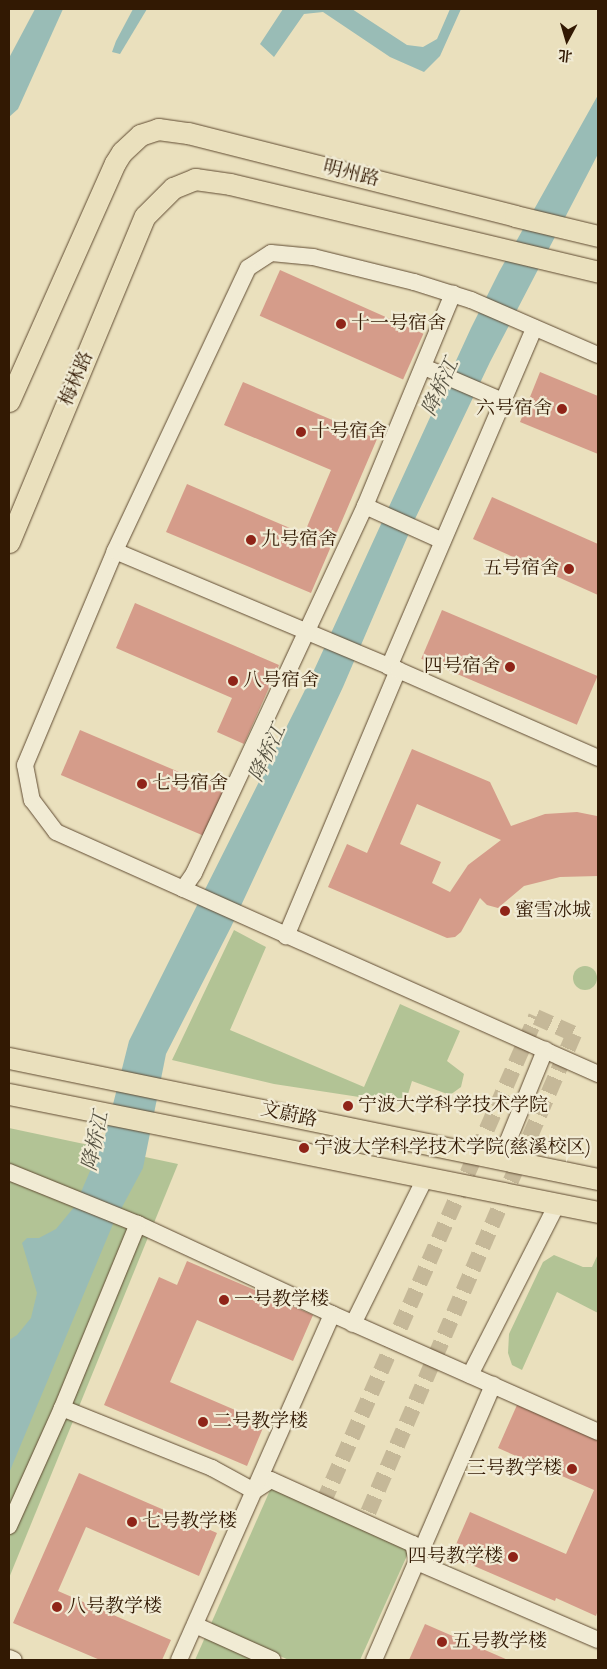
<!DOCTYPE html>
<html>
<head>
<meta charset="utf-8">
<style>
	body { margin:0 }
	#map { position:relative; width:607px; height:1669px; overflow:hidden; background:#eae0bd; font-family:"IM FELL Double Pica","Noto Serif SC",serif }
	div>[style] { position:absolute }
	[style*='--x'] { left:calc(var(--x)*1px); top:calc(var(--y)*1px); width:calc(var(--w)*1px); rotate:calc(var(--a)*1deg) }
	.green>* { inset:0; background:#b2c395 }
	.round { border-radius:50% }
	.water>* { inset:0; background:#99bcb6 }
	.building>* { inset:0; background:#d59c8a; transform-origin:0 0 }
	.minor-tunnel>* { height:16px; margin-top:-8px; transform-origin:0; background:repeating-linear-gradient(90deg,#c5b898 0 16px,transparent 0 24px) }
	.roads { filter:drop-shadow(0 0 1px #604b32) drop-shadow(0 0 1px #604b32) }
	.minor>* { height:16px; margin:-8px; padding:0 8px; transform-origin:8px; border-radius:8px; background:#f1ebd4 }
	.major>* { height:21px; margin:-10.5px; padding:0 10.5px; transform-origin:10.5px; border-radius:10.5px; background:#eae0bd }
	.dots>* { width:14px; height:14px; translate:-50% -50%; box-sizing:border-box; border:2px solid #f1ebd4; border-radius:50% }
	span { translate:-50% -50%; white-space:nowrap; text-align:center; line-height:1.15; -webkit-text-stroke:4.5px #f1ebd4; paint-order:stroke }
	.street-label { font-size:19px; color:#321903 }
	.poi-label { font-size:19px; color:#321903 }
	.left { translate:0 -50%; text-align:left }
	.right { translate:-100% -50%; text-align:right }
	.water-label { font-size:20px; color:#565242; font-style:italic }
	.frame { position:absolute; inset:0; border:10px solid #321903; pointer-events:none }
	.north { position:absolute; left:542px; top:15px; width:50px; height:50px; -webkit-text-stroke:4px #f1ebd4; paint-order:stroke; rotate:186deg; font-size:14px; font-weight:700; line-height:20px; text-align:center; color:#321903 }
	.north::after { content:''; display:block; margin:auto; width:18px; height:22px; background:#321903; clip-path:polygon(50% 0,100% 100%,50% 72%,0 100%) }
</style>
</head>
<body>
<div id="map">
	<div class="green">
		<i style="clip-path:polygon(234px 930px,266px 947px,230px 1030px,364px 1087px,400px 1004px,460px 1031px,447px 1061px,464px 1074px,461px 1087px,450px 1095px,412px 1081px,405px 1104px,274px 1084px,172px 1060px)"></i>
		<i class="round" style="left:573px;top:966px;width:24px;height:24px"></i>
		<i style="clip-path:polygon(9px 1128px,178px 1164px,9px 1578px)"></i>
		<i style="clip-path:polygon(598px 1254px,598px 1313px,557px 1292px,522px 1370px,512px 1365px,508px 1353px,509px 1334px,543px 1262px,554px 1255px,583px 1267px,592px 1267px)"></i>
		<i style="clip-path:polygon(271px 1488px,410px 1549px,360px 1660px,289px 1660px,210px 1626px)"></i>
		<i style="clip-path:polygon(206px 1635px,263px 1660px,195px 1660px)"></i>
	</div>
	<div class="water">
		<i style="clip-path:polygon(35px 9px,63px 9px,18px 109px,9px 117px,9px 58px)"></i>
		<i style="clip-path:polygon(133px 9px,147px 9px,120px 54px,112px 52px,116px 41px)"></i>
		<i style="clip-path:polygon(283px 9px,352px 9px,407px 45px,423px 47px,437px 39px,450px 9px,461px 9px,440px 56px,424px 72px,390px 57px,323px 12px,304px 14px,274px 57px,260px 44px)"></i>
		<i style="clip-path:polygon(598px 95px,598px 154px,490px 362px,415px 519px,343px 687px,231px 927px,166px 1054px,143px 1168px,113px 1224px,9px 1473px,9px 1340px,17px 1335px,31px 1318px,37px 1293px,22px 1243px,27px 1238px,39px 1238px,56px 1229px,75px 1206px,105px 1136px,129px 1041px,304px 692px,471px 328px,499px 272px)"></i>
	</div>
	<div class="building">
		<i style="left:280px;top:270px;width:157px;height:50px;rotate:24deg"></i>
		<i style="clip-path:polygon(540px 372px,598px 396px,598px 454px,520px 422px)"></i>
		<i style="clip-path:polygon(243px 382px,377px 439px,311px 593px,166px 532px,187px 484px,304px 534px,331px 470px,224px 425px)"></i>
		<i style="clip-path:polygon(492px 497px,598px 544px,598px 595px,473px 539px)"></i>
		<i style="clip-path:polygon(135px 603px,279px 665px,244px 744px,217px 732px,232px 698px,116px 648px)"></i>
		<i style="left:442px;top:610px;width:169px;height:53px;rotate:23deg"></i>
		<i style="left:80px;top:730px;width:157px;height:49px;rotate:23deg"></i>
		<i style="clip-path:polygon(evenodd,412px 749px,490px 782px,511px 826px,545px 814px,577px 812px,597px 816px,598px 876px,560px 877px,524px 886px,498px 908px,487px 905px,480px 898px,461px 932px,455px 937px,447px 938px,328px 887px,347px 844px,367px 853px,412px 749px,417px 804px,501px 840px,468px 865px,450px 892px,432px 883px,441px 862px,400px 844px,417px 804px)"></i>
		<i style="clip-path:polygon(187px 1261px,313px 1315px,293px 1361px,197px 1320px,193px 1329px,170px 1382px,265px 1423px,247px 1466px,104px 1405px,159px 1277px,177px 1285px)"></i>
		<i style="clip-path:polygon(517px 1405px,598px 1440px,598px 1610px,596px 1616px,556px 1598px,555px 1601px,451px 1556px,470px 1512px,566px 1554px,589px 1502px,594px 1490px,498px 1448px)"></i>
		<i style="clip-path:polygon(79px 1473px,217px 1533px,199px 1576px,86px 1527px,58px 1591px,171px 1640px,162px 1660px,100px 1660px,13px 1623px)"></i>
		<i style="clip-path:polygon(425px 1624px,508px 1660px,409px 1660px)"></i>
	</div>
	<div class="minor-tunnel">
		<i style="--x:323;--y:1503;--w:531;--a:-66.33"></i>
		<i style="--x:536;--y:1017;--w:42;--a:24.1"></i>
		<i style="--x:574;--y:1034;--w:531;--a:113.28"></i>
	</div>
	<div class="roads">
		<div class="minor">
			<i style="--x:598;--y:355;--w:138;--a:-156.6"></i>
			<i style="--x:471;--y:300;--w:60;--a:-162.5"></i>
			<i style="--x:414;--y:282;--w:104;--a:-166.1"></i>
			<i style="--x:313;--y:257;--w:42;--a:-174.6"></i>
			<i style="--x:271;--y:253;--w:27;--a:147"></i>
			<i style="--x:248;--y:268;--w:313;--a:115.2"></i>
			<i style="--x:115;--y:551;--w:232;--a:112.8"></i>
			<i style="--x:25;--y:765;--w:36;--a:79"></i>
			<i style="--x:32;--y:800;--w:40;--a:53"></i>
			<i style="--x:56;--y:832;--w:594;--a:24.06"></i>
			<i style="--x:424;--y:367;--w:86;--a:23.3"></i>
			<i style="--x:365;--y:506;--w:85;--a:24.2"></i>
			<i style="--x:115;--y:551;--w:307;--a:22.8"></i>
			<i style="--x:398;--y:670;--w:289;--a:112.8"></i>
			<i style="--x:389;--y:667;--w:369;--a:-66.8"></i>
			<i style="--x:398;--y:670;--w:219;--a:23.7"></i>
			<i style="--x:183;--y:889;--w:19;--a:-55"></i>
			<i style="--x:194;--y:873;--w:405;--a:-65"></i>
			<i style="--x:365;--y:506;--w:230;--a:-67.5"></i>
			<i style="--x:501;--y:1158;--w:117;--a:-67.8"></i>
			<i style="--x:9;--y:1172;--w:139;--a:22"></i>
			<i style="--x:138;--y:1224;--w:214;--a:24.9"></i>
			<i style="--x:332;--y:1314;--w:291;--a:23.9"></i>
			<i style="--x:353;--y:1324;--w:163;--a:-63.7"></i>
			<i style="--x:470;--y:1375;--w:192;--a:-63"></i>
			<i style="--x:62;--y:1408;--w:162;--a:21.8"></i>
			<i style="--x:212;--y:1468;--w:48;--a:28.7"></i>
			<i style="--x:254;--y:1491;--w:20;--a:-33"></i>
			<i style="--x:271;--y:1480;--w:156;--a:24.3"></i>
			<i style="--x:413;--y:1544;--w:18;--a:77"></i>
			<i style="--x:417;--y:1562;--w:197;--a:23.3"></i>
			<i style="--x:9;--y:1526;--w:129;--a:-65.8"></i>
			<i style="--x:62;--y:1408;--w:199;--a:-67.6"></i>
			<i style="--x:195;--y:1625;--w:85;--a:24.2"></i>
			<i style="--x:9;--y:1658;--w:5;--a:22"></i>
			<i style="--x:179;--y:1660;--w:378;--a:-66.1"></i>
			<i style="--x:374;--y:1660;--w:300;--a:-66.6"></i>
		</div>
		<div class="major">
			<i style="--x:9;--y:401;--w:261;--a:-66"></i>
			<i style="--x:115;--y:163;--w:13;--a:-58"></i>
			<i style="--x:122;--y:152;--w:25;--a:-43"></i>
			<i style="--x:140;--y:135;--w:19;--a:-18"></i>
			<i style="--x:158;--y:129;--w:30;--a:8"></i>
			<i style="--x:188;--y:133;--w:337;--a:14.2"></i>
			<i style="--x:515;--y:216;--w:85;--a:13.5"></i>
			<i style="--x:9;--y:542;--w:353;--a:-67.4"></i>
			<i style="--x:145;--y:216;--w:40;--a:-45"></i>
			<i style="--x:173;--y:188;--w:24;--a:-22"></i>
			<i style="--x:195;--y:179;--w:35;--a:8"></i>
			<i style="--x:230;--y:184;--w:378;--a:13.4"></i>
			<i style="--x:9;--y:1058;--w:601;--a:11.61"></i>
			<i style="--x:9;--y:1094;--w:601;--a:11.33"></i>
		</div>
	</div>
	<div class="dots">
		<i style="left:341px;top:324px;background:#8f2418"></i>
		<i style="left:562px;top:409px;background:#8f2418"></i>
		<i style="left:301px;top:432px;background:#8f2418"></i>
		<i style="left:251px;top:540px;background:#8f2418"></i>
		<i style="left:569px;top:569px;background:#8f2418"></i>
		<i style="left:510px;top:667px;background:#8f2418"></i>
		<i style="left:233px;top:681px;background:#8f2418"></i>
		<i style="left:142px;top:784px;background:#8f2418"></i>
		<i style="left:505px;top:911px;background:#8f2418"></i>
		<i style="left:348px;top:1106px;background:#8f2418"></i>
		<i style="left:304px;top:1148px;background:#8f2418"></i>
		<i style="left:224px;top:1300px;background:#8f2418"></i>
		<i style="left:203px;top:1422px;background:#8f2418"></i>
		<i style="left:572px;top:1469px;background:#8f2418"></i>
		<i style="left:132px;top:1522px;background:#8f2418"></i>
		<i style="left:513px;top:1557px;background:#8f2418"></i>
		<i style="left:57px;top:1607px;background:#8f2418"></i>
		<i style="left:442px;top:1642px;background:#8f2418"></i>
	</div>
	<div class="street-label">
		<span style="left:351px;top:174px;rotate:14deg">明州路</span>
		<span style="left:77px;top:379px;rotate:-67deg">梅林路</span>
		<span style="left:289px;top:1115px;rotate:12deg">文蔚路</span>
	</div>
	<div class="poi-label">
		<span class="left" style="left:351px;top:324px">十一号宿舍</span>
		<span class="right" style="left:552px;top:409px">六号宿舍</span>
		<span class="left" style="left:311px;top:432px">十号宿舍</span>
		<span class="left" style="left:261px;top:540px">九号宿舍</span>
		<span class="right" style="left:559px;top:569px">五号宿舍</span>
		<span class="right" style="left:500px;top:667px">四号宿舍</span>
		<span class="left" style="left:243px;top:681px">八号宿舍</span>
		<span class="left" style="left:152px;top:784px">七号宿舍</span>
		<span class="left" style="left:515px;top:911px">蜜雪冰城</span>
		<span class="left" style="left:358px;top:1106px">宁波大学科学技术学院</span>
		<span class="left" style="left:314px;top:1148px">宁波大学科学技术学院(慈溪校区)</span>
		<span class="left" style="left:234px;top:1300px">一号教学楼</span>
		<span class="left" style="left:213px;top:1422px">二号教学楼</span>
		<span class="right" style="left:562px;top:1469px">三号教学楼</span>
		<span class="left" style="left:142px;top:1522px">七号教学楼</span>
		<span class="right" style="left:503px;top:1557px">四号教学楼</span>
		<span class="left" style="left:67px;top:1607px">八号教学楼</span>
		<span class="left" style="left:452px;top:1642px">五号教学楼</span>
	</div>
	<div class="water-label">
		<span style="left:440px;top:387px;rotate:-65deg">降桥江</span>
		<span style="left:267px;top:753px;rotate:-65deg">降桥江</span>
		<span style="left:95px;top:1141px;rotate:-78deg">降桥江</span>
	</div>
	<div class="frame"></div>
	<div class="north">北</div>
</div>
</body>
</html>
